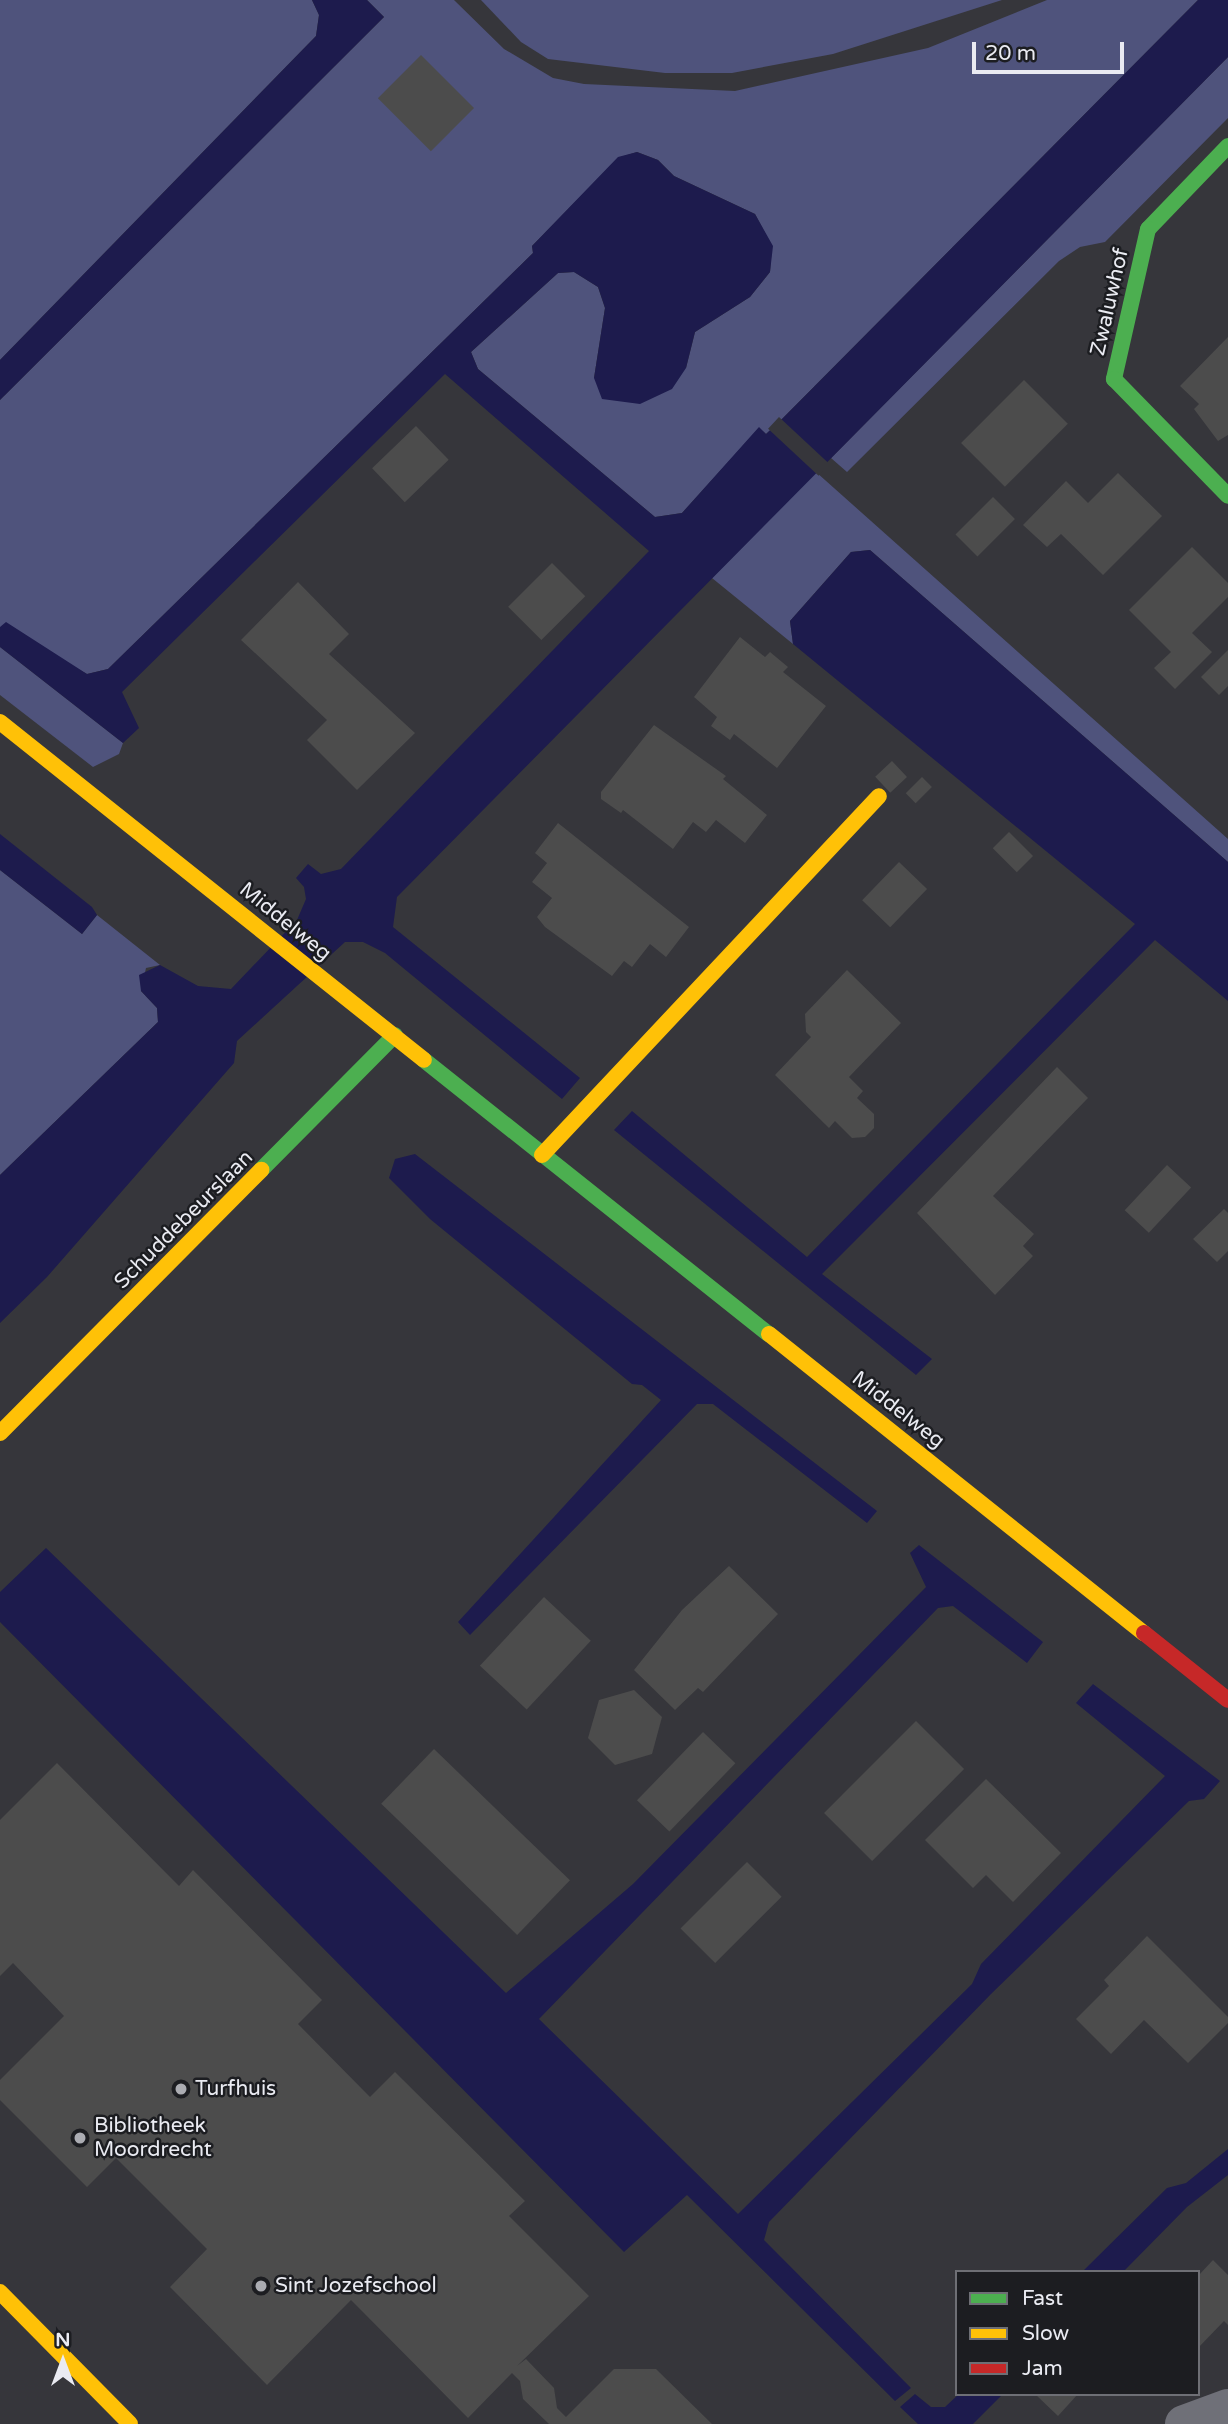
<!DOCTYPE html>
<html>
<head>
<meta charset="utf-8">
<style>
	body { margin:0 }
	#map { position:relative; width:1228px; height:2424px; overflow:hidden; background:#36363b; font-family:"Varela Round",sans-serif }
	div>[style] { position:absolute }
	[style*='--x'] { left:calc(var(--x)*1px); top:calc(var(--y)*1px); width:calc(var(--w)*1px); rotate:calc(var(--a)*1deg) }
	.green>* { inset:0; background:#4f537c }
	.water>* { inset:0; background:#1d1b4d }
	.pier>* { inset:0; background:#36363b; transform-origin:0 0 }
	.building>* { inset:0; background:#4c4c4c; transform-origin:0 0 }
	.street>* { height:38px; margin:-19px; padding:0 19px; transform-origin:19px; border-radius:19px; background:#6f7078 }
	.fast>* { height:16px; margin:-8px; padding:0 8px; transform-origin:8px; border-radius:8px; background:#4caf50 }
	.slow>* { height:16px; margin:-8px; padding:0 8px; transform-origin:8px; border-radius:8px; background:#ffc107 }
	.jam>* { height:16px; margin:-8px; padding:0 8px; transform-origin:8px; border-radius:8px; background:#c62828 }
	.dots>* { width:19px; height:19px; translate:-50% -50%; box-sizing:border-box; border:4px solid #1c1d21; border-radius:50% }
	span { translate:-50% -50%; white-space:nowrap; text-align:center; line-height:1.15; -webkit-text-stroke:5px #1c1d21; paint-order:stroke }
	.street-label { font-size:21px; color:#eaebf2 }
	.poi-label { font-size:21px; color:#eaebf2 }
	.left { translate:0 -50%; text-align:left }
	.legend { position:absolute; left:955px; top:2270px; width:245px; height:126px; box-sizing:border-box; background:#1c1d21; border:2px solid #6e6f75; margin:0; padding:9px 12px; list-style:none; font-size:21px; color:#eaebf2 }
	.legend li { display:flex; align-items:center; gap:14px; height:35px }
	.legend b { width:35px; border:2px solid #6e6f75 }
	.north { position:absolute; left:28px; top:2326px; width:70px; height:70px; -webkit-text-stroke:5px #1c1d21; paint-order:stroke; rotate:0deg; font-size:19px; font-weight:700; line-height:28px; text-align:center; color:#eaebf2 }
	.north::after { content:''; display:block; margin:auto; width:24px; height:32px; background:#eaebf2; clip-path:polygon(50% 0,100% 100%,50% 72%,0 100%) }
	.scale { position:absolute; left:972px; top:42px; width:152px; height:32px; box-sizing:border-box; border:4px solid #eaebf2; border-top:0; padding-left:9px; font-size:21px; line-height:24px; white-space:nowrap; color:#eaebf2; -webkit-text-stroke:5px #1c1d21; paint-order:stroke }
</style>
</head>
<body>
<div id="map">
	<div class="green">
		<i style="clip-path:polygon(0 0,312px 0,319px 15px,316px 36px,0 360px)"></i>
		<i style="clip-path:polygon(367px 0,454px 0,504px 49px,553px 78px,584px 84px,735px 91px,928px 48px,1047px 0,1198px 0,780px 421px,766px 434px,759px 428px,682px 513px,655px 517px,478px 369px,471px 352px,558px 273px,574px 272px,598px 287px,605px 308px,594px 378px,686px 368px,695px 332px,750px 297px,770px 272px,772px 246px,755px 214px,674px 176px,658px 160px,637px 152px,618px 158px,532px 246px,533px 253px,108px 669px,87px 674px,0 627px,0 400px,384px 17px)"></i>
		<i style="clip-path:polygon(481px 0,1002px 0,833px 54px,732px 73px,665px 73px,548px 59px,521px 42px)"></i>
		<i style="clip-path:polygon(1228px 57px,1228px 118px,1105px 242px,1080px 247px,1059px 261px,847px 472px,831px 458px)"></i>
		<i style="clip-path:polygon(816px 472px,1228px 839px,1228px 862px,870px 550px,851px 552px,790px 621px,793px 644px,712px 578px)"></i>
		<i style="clip-path:polygon(0 647px,123px 743px,119px 754px,93px 767px,0 695px)"></i>
		<i style="clip-path:polygon(0 870px,82px 934px,97px 915px,160px 965px,146px 968px,141px 991px,157px 1008px,158px 1022px,0 1175px)"></i>
	</div>
	<div class="water">
		<i style="clip-path:polygon(312px 0,367px 0,384px 17px,0 400px,0 360px,316px 36px,319px 15px)"></i>
		<i style="clip-path:polygon(1198px 0,1228px 0,1228px 57px,397px 897px,393px 927px,580px 1078px,562px 1099px,385px 953px,363px 942px,345px 942px,237px 1041px,234px 1063px,47px 1277px,0 1323px,0 1175px,158px 1022px,157px 1008px,141px 991px,139px 975px,160px 965px,198px 986px,231px 989px,297px 920px,306px 899px,304px 887px,296px 878px,308px 864px,321px 874px,341px 869px,649px 551px,445px 374px,122px 692px,139px 728px,123px 743px,0 647px,0 627px,6px 622px,87px 674px,108px 669px,533px 253px,532px 246px,618px 157px,637px 152px,658px 160px,674px 176px,755px 214px,773px 246px,770px 272px,750px 297px,695px 332px,686px 368px,672px 389px,640px 404px,602px 399px,594px 378px,605px 308px,598px 287px,574px 272px,558px 273px,471px 352px,478px 369px,655px 517px,682px 513px,759px 427px,766px 434px,780px 421px)"></i>
		<i style="clip-path:polygon(870px 550px,1228px 862px,1228px 1001px,1155px 940px,822px 1274px,932px 1359px,916px 1375px,614px 1130px,632px 1111px,807px 1257px,1135px 924px,793px 644px,790px 621px,851px 552px)"></i>
		<i style="clip-path:polygon(0 834px,92px 907px,97px 915px,82px 934px,0 870px)"></i>
		<i style="clip-path:polygon(415px 1154px,877px 1511px,867px 1523px,713px 1404px,697px 1404px,470px 1635px,458px 1622px,661px 1400px,642px 1385px,632px 1384px,430px 1219px,389px 1178px,395px 1159px)"></i>
		<i style="clip-path:polygon(919px 1545px,1043px 1642px,1027px 1663px,953px 1606px,938px 1608px,539px 2019px,738px 2214px,972px 1984px,981px 1964px,1165px 1776px,1076px 1703px,1093px 1684px,1220px 1781px,1204px 1799px,1189px 1801px,991px 1994px,769px 2222px,764px 2240px,911px 2388px,895px 2401px,687px 2195px,624px 2252px,0 1622px,0 1592px,46px 1548px,506px 1993px,633px 1884px,926px 1587px,910px 1553px)"></i>
		<i style="clip-path:polygon(1228px 2149px,1228px 2175px,1187px 2207px,1123px 2272px,1082px 2272px,1167px 2188px,1186px 2183px)"></i>
		<i style="clip-path:polygon(915px 2394px,931px 2407px,945px 2407px,959px 2394px,1003px 2394px,973px 2424px,918px 2424px,900px 2407px)"></i>
	</div>
	<div class="pier">
		<i style="left:779px;top:417px;width:69px;height:16px;rotate:43deg"></i>
	</div>
	<div class="building">
		<i style="left:421px;top:55px;width:75px;height:61px;rotate:45deg"></i>
		<i style="clip-path:polygon(1228px 337px,1228px 435px,1218px 441px,1194px 409px,1199px 404px,1180px 386px)"></i>
		<i style="left:1024px;top:380px;width:62px;height:89px;rotate:45deg"></i>
		<i style="left:416px;top:426px;width:47px;height:61px;rotate:46deg"></i>
		<i style="clip-path:polygon(1118px 473px,1162px 516px,1103px 575px,1061px 534px,1047px 547px,1023px 525px,1066px 481px,1088px 503px)"></i>
		<i style="left:993px;top:497px;width:31px;height:53px;rotate:45deg"></i>
		<i style="clip-path:polygon(1192px 547px,1228px 583px,1228px 597px,1192px 633px,1212px 652px,1175px 689px,1154px 668px,1171px 652px,1129px 610px)"></i>
		<i style="left:552px;top:563px;width:47px;height:62px;rotate:45deg"></i>
		<i style="clip-path:polygon(298px 582px,349px 634px,329px 654px,415px 733px,357px 790px,307px 740px,327px 720px,241px 640px)"></i>
		<i style="clip-path:polygon(740px 637px,765px 657px,770px 652px,788px 667px,783px 672px,826px 706px,777px 768px,734px 734px,730px 740px,711px 726px,717px 717px,694px 697px)"></i>
		<i style="clip-path:polygon(1228px 650px,1228px 686px,1219px 695px,1201px 677px)"></i>
		<i style="clip-path:polygon(654px 725px,726px 776px,723px 779px,767px 815px,745px 843px,716px 820px,706px 832px,693px 822px,673px 849px,623px 810px,621px 813px,601px 799px,601px 792px)"></i>
		<i style="left:892px;top:761px;width:22px;height:23px;rotate:47deg"></i>
		<i style="left:922px;top:777px;width:14px;height:23px;rotate:45deg"></i>
		<i style="clip-path:polygon(558px 823px,689px 927px,666px 957px,650px 944px,632px 967px,624px 961px,612px 976px,545px 927px,537px 917px,552px 898px,532px 882px,547px 863px,535px 853px)"></i>
		<i style="left:1009px;top:832px;width:34px;height:23px;rotate:45deg"></i>
		<i style="left:899px;top:862px;width:39px;height:53px;rotate:44deg"></i>
		<i style="clip-path:polygon(847px 970px,901px 1023px,849px 1077px,863px 1091px,857px 1098px,874px 1114px,874px 1128px,865px 1137px,852px 1138px,835px 1121px,829px 1128px,775px 1075px,811px 1037px,806px 1032px,805px 1014px)"></i>
		<i style="clip-path:polygon(1057px 1067px,1088px 1098px,993px 1196px,1034px 1234px,1023px 1246px,1033px 1256px,995px 1295px,917px 1213px)"></i>
		<i style="left:1167px;top:1165px;width:33px;height:62px;rotate:43deg"></i>
		<i style="clip-path:polygon(1224px 1209px,1228px 1213px,1228px 1251px,1217px 1262px,1193px 1239px)"></i>
		<i style="clip-path:polygon(729px 1566px,778px 1614px,703px 1692px,698px 1688px,675px 1710px,634px 1670px,682px 1610px)"></i>
		<i style="left:544px;top:1597px;width:64px;height:94px;rotate:43deg"></i>
		<i style="clip-path:polygon(634px 1690px,662px 1717px,652px 1754px,615px 1765px,588px 1738px,599px 1700px)"></i>
		<i style="left:916px;top:1721px;width:68px;height:130px;rotate:45deg"></i>
		<i style="left:703px;top:1732px;width:45px;height:95px;rotate:44deg"></i>
		<i style="left:434px;top:1749px;width:189px;height:76px;rotate:44deg"></i>
		<i style="clip-path:polygon(57px 1763px,179px 1886px,193px 1870px,322px 2000px,298px 2024px,370px 2097px,395px 2072px,525px 2201px,509px 2216px,589px 2296px,517px 2366px,526px 2359px,554px 2388px,557px 2408px,566px 2417px,614px 2369px,656px 2369px,712px 2424px,549px 2424px,523px 2399px,520px 2381px,512px 2373px,468px 2418px,351px 2300px,267px 2385px,170px 2287px,207px 2249px,116px 2158px,87px 2187px,0 2100px,0 2080px,64px 2016px,13px 1963px,0 1976px,0 1820px)"></i>
		<i style="clip-path:polygon(986px 1779px,1061px 1853px,1013px 1902px,986px 1875px,973px 1888px,925px 1840px)"></i>
		<i style="left:747px;top:1862px;width:49px;height:94px;rotate:45deg"></i>
		<i style="clip-path:polygon(1147px 1936px,1228px 2017px,1228px 2023px,1188px 2063px,1144px 2020px,1111px 2054px,1076px 2019px,1109px 1986px,1104px 1980px)"></i>
		<i style="clip-path:polygon(1213px 2260px,1228px 2275px,1228px 2325px,1224px 2321px,1198px 2348px,1198px 2276px)"></i>
		<i style="clip-path:polygon(1035px 2394px,1078px 2394px,1058px 2416px)"></i>
	</div>
	<div class="street">
		<i style="--x:1184;--y:2424;--w:47;--a:-20"></i>
	</div>
	<div class="fast">
		<i style="--x:1228;--y:146;--w:115;--a:133.9"></i>
		<i style="--x:1148;--y:229;--w:154;--a:102.8"></i>
		<i style="--x:1114;--y:379;--w:163;--a:45.7"></i>
		<i style="--x:424;--y:1060;--w:441;--a:38.5"></i>
		<i style="--x:261;--y:1170;--w:190;--a:-45.2"></i>
	</div>
	<div class="slow">
		<i style="--x:0;--y:722;--w:542;--a:38.56"></i>
		<i style="--x:542;--y:1155;--w:492;--a:-46.8"></i>
		<i style="--x:769;--y:1334;--w:480;--a:38.6"></i>
		<i style="--x:0;--y:1433;--w:371;--a:-45.2"></i>
		<i style="--x:0;--y:2292;--w:185;--a:45.4"></i>
	</div>
	<div class="jam">
		<i style="--x:1144;--y:1633;--w:107;--a:38.6"></i>
	</div>
	<div class="dots">
		<i style="left:181px;top:2089px;background:#abacb2"></i>
		<i style="left:80px;top:2138px;background:#abacb2"></i>
		<i style="left:261px;top:2286px;background:#abacb2"></i>
	</div>
	<div class="street-label">
		<span style="left:1110px;top:302px;rotate:-77deg">Zwaluwhof</span>
		<span style="left:285px;top:922px;rotate:39deg">Middelweg</span>
		<span style="left:184px;top:1220px;rotate:-45deg">Schuddebeurslaan</span>
		<span style="left:898px;top:1410px;rotate:38deg">Middelweg</span>
	</div>
	<div class="poi-label">
		<span class="left" style="left:195px;top:2089px">Turfhuis</span>
		<span class="left" style="left:94px;top:2138px">Bibliotheek<br>Moordrecht</span>
		<span class="left" style="left:275px;top:2286px">Sint Jozefschool</span>
	</div>
	<ul class="legend">
	<li><b style="height:9px;background:#4caf50"></b>Fast</li>
	<li><b style="height:9px;background:#ffc107"></b>Slow</li>
	<li><b style="height:9px;background:#c62828"></b>Jam</li>
	</ul>
	<div class="north">N</div>
	<div class="scale">20 m</div>
</div>
</body>
</html>
